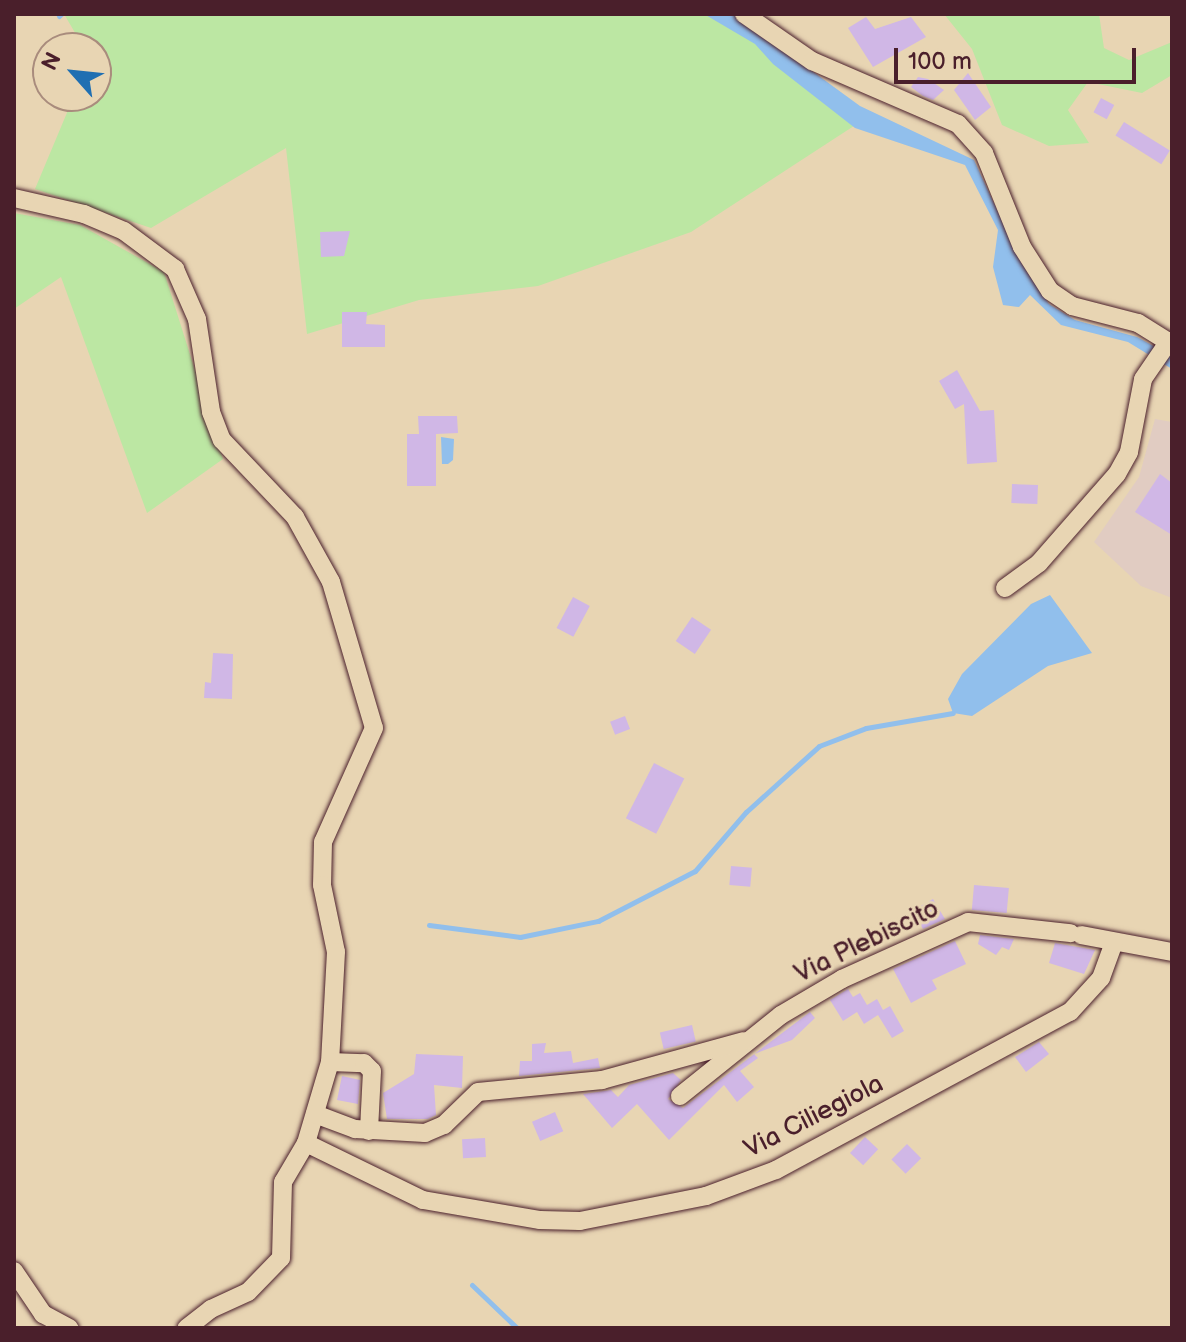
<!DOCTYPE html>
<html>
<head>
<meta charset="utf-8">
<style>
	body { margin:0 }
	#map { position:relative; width:1186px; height:1342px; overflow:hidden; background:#e8d5b3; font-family:"Balsamiq Sans",sans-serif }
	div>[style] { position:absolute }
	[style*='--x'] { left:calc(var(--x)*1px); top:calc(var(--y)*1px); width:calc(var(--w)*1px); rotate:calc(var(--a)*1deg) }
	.built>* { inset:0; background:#e1ccc2 }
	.green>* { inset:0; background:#bce7a3 }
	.water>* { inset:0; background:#91bfec }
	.stream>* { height:5px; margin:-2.5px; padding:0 2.5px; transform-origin:2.5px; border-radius:2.5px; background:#91bfec }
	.building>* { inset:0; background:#d0b7e6; transform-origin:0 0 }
	.roads { filter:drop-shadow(0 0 2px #4a1f2b) drop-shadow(0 0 2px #4a1f2b) }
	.street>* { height:18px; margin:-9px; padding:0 9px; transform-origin:9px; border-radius:9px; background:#e8d5b3 }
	span { translate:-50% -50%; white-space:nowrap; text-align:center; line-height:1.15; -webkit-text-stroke:6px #e8d5b3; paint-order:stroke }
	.street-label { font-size:26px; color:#4a1f2b }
	.frame { position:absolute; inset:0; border:16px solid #4a1f2b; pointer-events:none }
	.north { position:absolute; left:32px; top:32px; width:80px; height:80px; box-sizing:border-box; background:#e8d5b3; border:2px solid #a98c7d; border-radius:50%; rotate:297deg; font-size:22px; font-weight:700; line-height:32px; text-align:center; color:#4a1f2b }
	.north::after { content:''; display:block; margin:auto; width:28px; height:36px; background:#1f6fb2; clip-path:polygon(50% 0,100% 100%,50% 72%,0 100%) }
	.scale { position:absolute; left:894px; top:48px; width:242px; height:36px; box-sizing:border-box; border:4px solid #4a1f2b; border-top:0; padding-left:10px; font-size:24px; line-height:28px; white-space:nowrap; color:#4a1f2b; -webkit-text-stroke:6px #e8d5b3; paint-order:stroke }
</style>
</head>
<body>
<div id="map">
	<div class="built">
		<i style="clip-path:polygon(1155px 419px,1172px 422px,1172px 598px,1141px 586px,1094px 542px,1139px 477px)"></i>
	</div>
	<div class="green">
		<i style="clip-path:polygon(64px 14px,725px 14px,860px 122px,691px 232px,538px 286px,419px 300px,307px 334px,286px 148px,151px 228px,35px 189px,74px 96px,96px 96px,96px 48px,84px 48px)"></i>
		<i style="clip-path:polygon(944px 14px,1099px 14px,1104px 48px,1129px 60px,1172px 42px,1172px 75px,1142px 93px,1088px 82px,1068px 110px,1089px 143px,1049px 146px,1002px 125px,972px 49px)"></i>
		<i style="clip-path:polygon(14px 213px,80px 225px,164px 272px,223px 459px,147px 513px,61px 277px,14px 309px)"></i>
	</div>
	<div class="water">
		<i style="clip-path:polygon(704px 14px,734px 14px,860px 106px,974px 160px,1022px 264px,1049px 304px,1075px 320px,1137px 337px,1172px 356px,1172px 369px,1128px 342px,1061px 325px,1030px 295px,1019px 307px,1003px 305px,993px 267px,998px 230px,965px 165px,855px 128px,773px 64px,755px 44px)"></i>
		<i style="clip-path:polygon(441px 437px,454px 439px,453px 460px,448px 464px,442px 464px)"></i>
		<i style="clip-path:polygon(1050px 595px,1092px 653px,1048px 666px,972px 716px,953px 713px,948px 699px,962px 674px,1031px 604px)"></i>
	</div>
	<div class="stream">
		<i style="--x:59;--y:16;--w:3;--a:-45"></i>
		<i style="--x:429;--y:925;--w:92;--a:7.5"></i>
		<i style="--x:520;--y:937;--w:80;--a:-11.6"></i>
		<i style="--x:598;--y:921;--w:109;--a:-27.3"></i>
		<i style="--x:695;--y:871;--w:78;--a:-49.2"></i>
		<i style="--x:746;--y:812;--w:98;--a:-42.1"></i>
		<i style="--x:819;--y:746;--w:50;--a:-21"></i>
		<i style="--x:866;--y:728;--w:88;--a:-9.8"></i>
		<i style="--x:472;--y:1285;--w:62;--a:43.7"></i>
	</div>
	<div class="building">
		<i style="clip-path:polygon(866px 17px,875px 29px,911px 17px,926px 37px,873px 67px,848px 28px)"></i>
		<i style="clip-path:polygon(968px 73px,991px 107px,975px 120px,954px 90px)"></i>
		<i style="clip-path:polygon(918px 77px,928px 79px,944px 90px,933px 100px,923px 96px,911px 87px)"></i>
		<i style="left:1101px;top:98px;width:15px;height:16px;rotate:28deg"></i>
		<i style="left:1124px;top:122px;width:54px;height:16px;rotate:32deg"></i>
		<i style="clip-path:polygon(350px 231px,344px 256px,321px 257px,320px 232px)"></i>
		<i style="clip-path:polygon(342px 312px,367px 312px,366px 324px,385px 325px,385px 347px,342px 347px)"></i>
		<i style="clip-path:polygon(957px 370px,980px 411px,994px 410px,997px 462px,967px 464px,964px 404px,955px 409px,939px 381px)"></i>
		<i style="clip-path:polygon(418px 416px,457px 416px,458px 433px,436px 434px,436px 486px,407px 486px,407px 434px,419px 434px)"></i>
		<i style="clip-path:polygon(1160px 474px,1172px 483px,1172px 535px,1135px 512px)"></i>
		<i style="left:1012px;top:484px;width:26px;height:19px;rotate:2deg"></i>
		<i style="left:573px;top:597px;width:19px;height:35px;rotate:28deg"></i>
		<i style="left:692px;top:617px;width:23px;height:29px;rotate:34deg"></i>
		<i style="clip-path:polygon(213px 653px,233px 654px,232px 699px,204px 698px,205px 682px,211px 683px)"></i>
		<i style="left:625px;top:716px;width:14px;height:16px;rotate:69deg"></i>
		<i style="left:654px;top:763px;width:34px;height:62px;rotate:27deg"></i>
		<i style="left:731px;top:866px;width:21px;height:19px;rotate:5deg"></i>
		<i style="left:974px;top:885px;width:35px;height:25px;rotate:5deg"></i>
		<i style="clip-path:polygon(933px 899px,945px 919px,923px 929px,918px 921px,925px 917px,919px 907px)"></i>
		<i style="clip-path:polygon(980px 935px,1014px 939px,1009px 950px,1002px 947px,996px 955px,978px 944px)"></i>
		<i style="clip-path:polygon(955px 941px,966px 964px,932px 980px,937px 989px,911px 1003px,893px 969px)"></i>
		<i style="clip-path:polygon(1055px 943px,1095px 950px,1084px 974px,1049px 963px)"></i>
		<i style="clip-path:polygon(848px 989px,853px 997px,860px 993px,867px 1005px,877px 999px,883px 1010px,890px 1006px,904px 1031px,892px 1038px,878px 1015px,864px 1024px,857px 1012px,843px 1021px,830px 1000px)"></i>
		<i style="clip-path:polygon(810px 1012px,815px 1018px,792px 1040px,754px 1054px,758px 1058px,740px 1071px,754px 1087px,737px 1102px,724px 1085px,669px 1140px,637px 1104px,612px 1128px,583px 1094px,611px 1090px,618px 1097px,629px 1085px,673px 1073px,681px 1080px,668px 1099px,683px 1108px)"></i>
		<i style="left:692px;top:1025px;width:17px;height:33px;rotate:77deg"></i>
		<i style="clip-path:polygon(1039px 1042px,1049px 1054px,1026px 1072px,1015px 1057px)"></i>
		<i style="clip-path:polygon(546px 1043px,544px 1053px,571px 1051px,573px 1063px,598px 1058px,600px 1068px,519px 1076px,520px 1061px,532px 1061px,532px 1044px)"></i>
		<i style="clip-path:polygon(416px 1054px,463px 1056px,462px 1088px,434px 1085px,436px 1115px,428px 1119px,387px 1119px,383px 1093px,414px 1074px)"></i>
		<i style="clip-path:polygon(342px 1076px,360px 1080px,358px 1104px,337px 1100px)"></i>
		<i style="left:555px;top:1112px;width:21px;height:25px;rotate:67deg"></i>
		<i style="left:865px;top:1137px;width:18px;height:22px;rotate:43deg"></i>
		<i style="left:485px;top:1138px;width:19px;height:23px;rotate:87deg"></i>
		<i style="left:907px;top:1144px;width:20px;height:22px;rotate:45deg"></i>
	</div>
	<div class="roads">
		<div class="street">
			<i style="--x:744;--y:14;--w:83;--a:34.7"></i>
			<i style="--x:812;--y:61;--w:159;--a:23.3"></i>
			<i style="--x:958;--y:124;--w:39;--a:48"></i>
			<i style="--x:984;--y:153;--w:101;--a:68"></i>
			<i style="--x:1022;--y:247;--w:52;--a:57.5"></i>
			<i style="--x:1050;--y:291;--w:27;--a:34"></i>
			<i style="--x:1072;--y:306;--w:68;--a:14.4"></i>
			<i style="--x:1138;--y:323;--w:40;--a:32"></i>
			<i style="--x:14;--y:198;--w:72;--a:12.9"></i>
			<i style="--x:84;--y:214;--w:43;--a:23"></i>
			<i style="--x:124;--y:231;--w:64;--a:36.7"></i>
			<i style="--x:175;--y:269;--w:55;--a:66.3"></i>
			<i style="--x:197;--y:319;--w:94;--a:81.4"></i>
			<i style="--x:211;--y:412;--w:30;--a:69"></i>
			<i style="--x:222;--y:440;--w:106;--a:46.5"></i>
			<i style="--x:295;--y:517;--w:74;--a:61"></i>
			<i style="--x:331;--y:582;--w:152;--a:73.6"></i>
			<i style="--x:374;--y:728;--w:125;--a:114.1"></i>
			<i style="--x:323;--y:842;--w:43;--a:91.3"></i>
			<i style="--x:322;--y:885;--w:68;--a:78.2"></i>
			<i style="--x:336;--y:952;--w:110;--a:93.1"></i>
			<i style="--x:330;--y:1062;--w:84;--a:106.5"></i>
			<i style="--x:306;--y:1143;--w:45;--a:120.5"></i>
			<i style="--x:283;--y:1182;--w:76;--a:91.5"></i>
			<i style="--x:281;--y:1258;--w:47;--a:134.1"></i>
			<i style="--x:248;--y:1292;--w:41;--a:155.3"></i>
			<i style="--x:211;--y:1309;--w:31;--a:142"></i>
			<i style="--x:1005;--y:588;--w:42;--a:-36.3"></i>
			<i style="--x:1039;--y:563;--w:118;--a:-48.8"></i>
			<i style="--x:1117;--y:474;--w:25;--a:-61"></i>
			<i style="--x:1129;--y:452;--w:74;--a:-79.1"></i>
			<i style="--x:1143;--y:379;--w:46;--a:-55.6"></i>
			<i style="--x:1081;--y:935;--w:93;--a:10.6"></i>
			<i style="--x:330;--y:1062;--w:34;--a:2"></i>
			<i style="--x:364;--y:1063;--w:11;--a:45"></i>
			<i style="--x:372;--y:1071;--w:60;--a:92.9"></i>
			<i style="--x:680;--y:1096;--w:129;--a:-38.7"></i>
			<i style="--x:781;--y:1015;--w:71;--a:-30.5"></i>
			<i style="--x:842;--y:979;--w:138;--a:-24.3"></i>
			<i style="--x:968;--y:922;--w:103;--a:6.2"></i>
			<i style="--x:315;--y:1114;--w:43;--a:20.6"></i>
			<i style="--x:355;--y:1129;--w:70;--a:3.3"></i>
			<i style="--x:425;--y:1133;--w:21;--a:-23"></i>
			<i style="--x:444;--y:1125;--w:47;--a:-44.1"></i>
			<i style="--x:478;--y:1092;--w:125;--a:-5.5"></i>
			<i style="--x:602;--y:1080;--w:147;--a:-15.4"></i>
			<i style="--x:306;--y:1143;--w:130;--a:26"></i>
			<i style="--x:423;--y:1200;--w:119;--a:9.7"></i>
			<i style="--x:540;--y:1220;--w:40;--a:1.4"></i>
			<i style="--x:580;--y:1221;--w:128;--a:-11.2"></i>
			<i style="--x:706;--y:1196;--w:75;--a:-20.4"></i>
			<i style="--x:776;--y:1170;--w:334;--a:-28.3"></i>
			<i style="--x:1070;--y:1012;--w:46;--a:-47.6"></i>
			<i style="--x:1101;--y:978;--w:37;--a:-70"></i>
			<i style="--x:14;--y:1271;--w:52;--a:56"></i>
			<i style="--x:43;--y:1314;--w:30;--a:28"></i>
		</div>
	</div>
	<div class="street-label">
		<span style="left:867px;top:942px;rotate:-26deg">Via Plebiscito</span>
		<span style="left:814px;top:1117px;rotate:-27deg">Via Ciliegiola</span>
	</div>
	<div class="frame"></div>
	<div class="north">N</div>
	<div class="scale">100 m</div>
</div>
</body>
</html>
